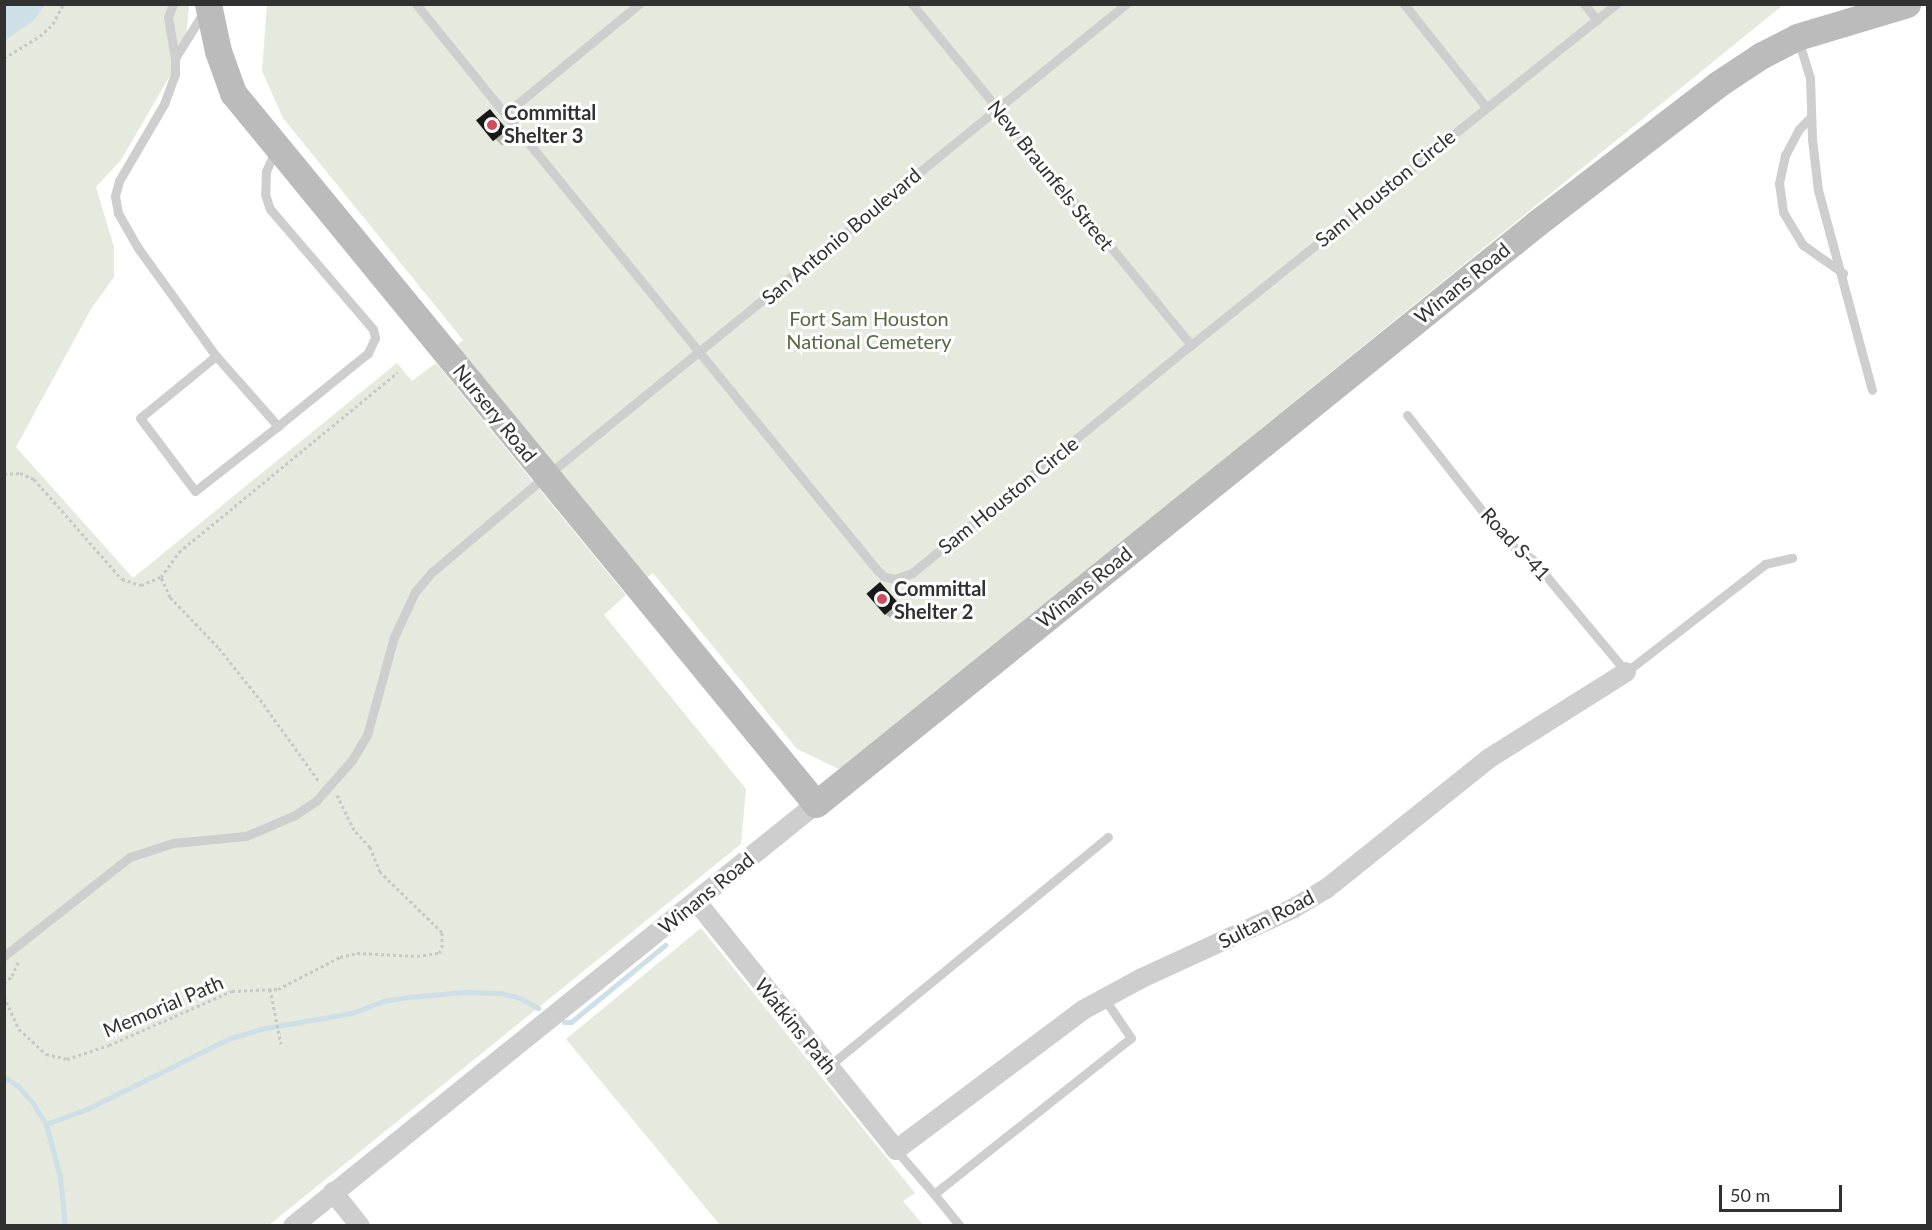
<!DOCTYPE html>
<html>
<head>
<meta charset="utf-8">
<style>
	body { margin:0 }
	#map { position:relative; width:1932px; height:1230px; overflow:hidden; background:#fff; font-family:Lato,sans-serif }
	div>[style] { position:absolute }
	[style*='--x'] { left:calc(var(--x)*1px); top:calc(var(--y)*1px); width:calc(var(--w)*1px); rotate:calc(var(--a)*1deg) }
	.green>* { inset:0; background:#e5e9de }
	.water>* { inset:0; background:#cddfe7 }
	.shadow>* { inset:0; background:#0003; transform-origin:0 0 }
	.stream>* { height:5px; margin:-2.5px; padding:0 2.5px; transform-origin:2.5px; border-radius:2.5px; background:#cddfe7 }
	.building>* { inset:0; background:#181818; transform-origin:0 0 }
	.path>* { height:3px; margin-top:-1.5px; transform-origin:0; background:repeating-linear-gradient(90deg,#c8c8c8 0 3px,transparent 0 6px) }
	.lane>* { height:9px; margin:-4.5px; padding:0 4.5px; transform-origin:4.5px; border-radius:4.5px; background:#cecece }
	.street>* { height:20px; margin:-10px; padding:0 10px; transform-origin:10px; border-radius:10px; background:#cecece }
	.secondary>* { height:27px; margin:-13.5px; padding:0 13.5px; transform-origin:13.5px; border-radius:13.5px; background:#bbb }
	.dots>* { width:16px; height:16px; translate:-50% -50%; box-sizing:border-box; border:3px solid #fff; border-radius:50% }
	span { translate:-50% -50%; white-space:nowrap; text-align:center; line-height:1.15; -webkit-text-stroke:6px #fff; paint-order:stroke }
	.poi-label { font-size:20px; color:#313131; font-weight:700 }
	.left { translate:0 -50%; text-align:left }
	.street-label { font-size:20px; color:#313131 }
	.park-label { font-size:20px; color:#576844 }
	.frame { position:absolute; inset:0; border:6px solid #313131; pointer-events:none }
	.scale { position:absolute; left:1719px; top:1185px; width:123px; height:27px; box-sizing:border-box; border:3px solid #313131; border-top:0; padding-left:8px; font-size:18px; line-height:21px; white-space:nowrap; color:#313131; -webkit-text-stroke:4px #fff; paint-order:stroke }
</style>
</head>
<body>
<div id="map">
	<div class="green">
		<i style="clip-path:polygon(267px 4px,1783px 5px,841px 770px,797px 749px,653px 573px,646px 578px,457px 345px,463px 340px,283px 118px,262px 71px)"></i>
		<i style="clip-path:polygon(5px 5px,189px 5px,185px 50px,121px 160px,96px 187px,114px 247px,114px 277px,91px 309px,16px 447px,133px 578px,397px 363px,412px 381px,436px 363px,626px 595px,604px 615px,746px 789px,741px 844px,269px 1225px,5px 1226px)"></i>
		<i style="clip-path:polygon(701px 928px,915px 1193px,903px 1201px,923px 1225px,720px 1225px,566px 1039px)"></i>
	</div>
	<div class="water">
		<i style="clip-path:polygon(5px 4px,45px 4px,45px 5px,33px 21px,5px 40px)"></i>
	</div>
	<div class="shadow">
		<i style="left:490px;top:111px;width:33px;height:16px;rotate:45deg"></i>
		<i style="clip-path:polygon(881px 584px,904px 608px,891px 618px,885px 614px)"></i>
	</div>
	<div class="stream">
		<i style="--x:564;--y:1022;--w:7;--a:0"></i>
		<i style="--x:571;--y:1022;--w:122;--a:-39.3"></i>
		<i style="--x:4;--y:1077;--w:17;--a:33"></i>
		<i style="--x:18;--y:1086;--w:21;--a:49"></i>
		<i style="--x:32;--y:1102;--w:26;--a:58"></i>
		<i style="--x:46;--y:1124;--w:55;--a:75.2"></i>
		<i style="--x:60;--y:1177;--w:49;--a:84.2"></i>
		<i style="--x:46;--y:1124;--w:44;--a:-20.1"></i>
		<i style="--x:87;--y:1109;--w:157;--a:-26.4"></i>
		<i style="--x:228;--y:1039;--w:34;--a:-17"></i>
		<i style="--x:260;--y:1029;--w:93;--a:-9.9"></i>
		<i style="--x:352;--y:1013;--w:33;--a:-21"></i>
		<i style="--x:383;--y:1001;--w:26;--a:-9"></i>
		<i style="--x:409;--y:997;--w:55;--a:-5.2"></i>
		<i style="--x:464;--y:992;--w:37;--a:2"></i>
		<i style="--x:501;--y:993;--w:20;--a:15"></i>
		<i style="--x:520;--y:998;--w:21;--a:29"></i>
	</div>
	<div class="building">
		<i style="left:490px;top:109px;width:27px;height:18px;rotate:51deg"></i>
		<i style="left:880px;top:582px;width:28px;height:18px;rotate:49deg"></i>
	</div>
	<div class="path">
		<i style="--x:4;--y:58;--w:42;--a:-31.4"></i>
		<i style="--x:40;--y:36;--w:18;--a:-43"></i>
		<i style="--x:53;--y:24;--w:22;--a:-63"></i>
		<i style="--x:4;--y:474;--w:16;--a:-4"></i>
		<i style="--x:20;--y:473;--w:15;--a:23"></i>
		<i style="--x:34;--y:479;--w:133;--a:48.7"></i>
		<i style="--x:122;--y:579;--w:20;--a:18"></i>
		<i style="--x:141;--y:585;--w:22;--a:-22"></i>
		<i style="--x:318;--y:780;--w:96;--a:-125.7"></i>
		<i style="--x:262;--y:702;--w:70;--a:-128.7"></i>
		<i style="--x:218;--y:647;--w:69;--a:-133.8"></i>
		<i style="--x:170;--y:597;--w:22;--a:-114"></i>
		<i style="--x:161;--y:577;--w:31;--a:-54"></i>
		<i style="--x:179;--y:552;--w:283;--a:-39.4"></i>
		<i style="--x:4;--y:983;--w:11;--a:-41"></i>
		<i style="--x:12;--y:976;--w:17;--a:-66"></i>
		<i style="--x:270;--y:989;--w:56;--a:78.7"></i>
		<i style="--x:4;--y:996;--w:36;--a:66"></i>
		<i style="--x:19;--y:1029;--w:37;--a:43"></i>
		<i style="--x:46;--y:1054;--w:22;--a:13"></i>
		<i style="--x:67;--y:1059;--w:44;--a:-18.4"></i>
		<i style="--x:109;--y:1045;--w:134;--a:-23.7"></i>
		<i style="--x:232;--y:991;--w:46;--a:-2.5"></i>
		<i style="--x:278;--y:989;--w:70;--a:-27.3"></i>
		<i style="--x:340;--y:957;--w:17;--a:-13"></i>
		<i style="--x:357;--y:953;--w:60;--a:2.9"></i>
		<i style="--x:417;--y:956;--w:22;--a:-8"></i>
		<i style="--x:439;--y:953;--w:6;--a:-59"></i>
		<i style="--x:442;--y:948;--w:16;--a:-90"></i>
		<i style="--x:442;--y:932;--w:86;--a:-135.9"></i>
		<i style="--x:380;--y:872;--w:27;--a:-112"></i>
		<i style="--x:370;--y:847;--w:23;--a:-133"></i>
		<i style="--x:354;--y:830;--w:39;--a:-116"></i>
	</div>
	<div class="lane">
		<i style="--x:173;--y:4;--w:14;--a:111"></i>
		<i style="--x:168;--y:17;--w:42;--a:80.3"></i>
		<i style="--x:175;--y:58;--w:53;--a:-58.1"></i>
		<i style="--x:416;--y:4;--w:141;--a:51"></i>
		<i style="--x:639;--y:4;--w:173;--a:140.6"></i>
		<i style="--x:505;--y:114;--w:588;--a:50.79"></i>
		<i style="--x:877;--y:570;--w:8;--a:45"></i>
		<i style="--x:883;--y:576;--w:11;--a:15"></i>
		<i style="--x:894;--y:579;--w:19;--a:-18"></i>
		<i style="--x:912;--y:573;--w:360;--a:-39.3"></i>
		<i style="--x:1191;--y:345;--w:545;--a:-38.74"></i>
		<i style="--x:912;--y:4;--w:441;--a:50.7"></i>
		<i style="--x:1404;--y:4;--w:132;--a:51.5"></i>
		<i style="--x:1584;--y:4;--w:21;--a:51"></i>
		<i style="--x:1798;--y:39;--w:41;--a:72.9"></i>
		<i style="--x:1810;--y:78;--w:61;--a:88.1"></i>
		<i style="--x:1812;--y:139;--w:51;--a:83.3"></i>
		<i style="--x:1818;--y:190;--w:207;--a:74.9"></i>
		<i style="--x:175;--y:58;--w:16;--a:90"></i>
		<i style="--x:175;--y:74;--w:32;--a:110"></i>
		<i style="--x:164;--y:104;--w:89;--a:120.3"></i>
		<i style="--x:119;--y:181;--w:16;--a:105"></i>
		<i style="--x:115;--y:196;--w:17;--a:80"></i>
		<i style="--x:118;--y:213;--w:40;--a:60.3"></i>
		<i style="--x:138;--y:248;--w:133;--a:54.2"></i>
		<i style="--x:1811;--y:117;--w:17;--a:135"></i>
		<i style="--x:1799;--y:129;--w:30;--a:118"></i>
		<i style="--x:1785;--y:155;--w:29;--a:102"></i>
		<i style="--x:1779;--y:183;--w:29;--a:82"></i>
		<i style="--x:1783;--y:212;--w:39;--a:59"></i>
		<i style="--x:1803;--y:245;--w:49;--a:35"></i>
		<i style="--x:275;--y:151;--w:22;--a:114"></i>
		<i style="--x:266;--y:171;--w:23;--a:92"></i>
		<i style="--x:265;--y:194;--w:16;--a:72"></i>
		<i style="--x:270;--y:209;--w:158;--a:49.4"></i>
		<i style="--x:373;--y:329;--w:9;--a:77"></i>
		<i style="--x:375;--y:338;--w:17;--a:115"></i>
		<i style="--x:368;--y:353;--w:116;--a:141"></i>
		<i style="--x:278;--y:426;--w:105;--a:141.9"></i>
		<i style="--x:195;--y:491;--w:91;--a:-127"></i>
		<i style="--x:140;--y:418;--w:98;--a:-39.2"></i>
		<i style="--x:216;--y:356;--w:94;--a:48.5"></i>
		<i style="--x:1407;--y:415;--w:147;--a:51.9"></i>
		<i style="--x:1498;--y:531;--w:24;--a:45"></i>
		<i style="--x:1515;--y:548;--w:20;--a:33"></i>
		<i style="--x:1532;--y:559;--w:147;--a:50.2"></i>
		<i style="--x:1626;--y:672;--w:176;--a:-37.8"></i>
		<i style="--x:1765;--y:564;--w:28;--a:-13"></i>
		<i style="--x:556;--y:468;--w:735;--a:-39.15"></i>
		<i style="--x:4;--y:956;--w:160;--a:-38.2"></i>
		<i style="--x:130;--y:857;--w:45;--a:-18"></i>
		<i style="--x:173;--y:843;--w:73;--a:-5.5"></i>
		<i style="--x:246;--y:836;--w:53;--a:-23.2"></i>
		<i style="--x:295;--y:815;--w:25;--a:-34"></i>
		<i style="--x:316;--y:801;--w:55;--a:-48.7"></i>
		<i style="--x:352;--y:760;--w:29;--a:-59"></i>
		<i style="--x:367;--y:735;--w:102;--a:-74.6"></i>
		<i style="--x:394;--y:637;--w:50;--a:-65"></i>
		<i style="--x:415;--y:592;--w:26;--a:-50"></i>
		<i style="--x:432;--y:572;--w:136;--a:-40.2"></i>
		<i style="--x:829;--y:1066;--w:361;--a:-39.4"></i>
		<i style="--x:896;--y:1150;--w:58;--a:49.2"></i>
		<i style="--x:934;--y:1194;--w:251;--a:-38.4"></i>
		<i style="--x:1131;--y:1038;--w:48;--a:-124"></i>
		<i style="--x:934;--y:1194;--w:41;--a:50.9"></i>
	</div>
	<div class="street">
		<i style="--x:696;--y:901;--w:319;--a:51.2"></i>
		<i style="--x:896;--y:1150;--w:234;--a:-36.8"></i>
		<i style="--x:1083;--y:1010;--w:67;--a:-28.5"></i>
		<i style="--x:1142;--y:978;--w:167;--a:-24.7"></i>
		<i style="--x:1294;--y:908;--w:37;--a:-31"></i>
		<i style="--x:1326;--y:889;--w:208;--a:-38.7"></i>
		<i style="--x:1488;--y:759;--w:163;--a:-32.2"></i>
		<i style="--x:333;--y:1192;--w:43;--a:51.5"></i>
		<i style="--x:293;--y:1226;--w:672;--a:-38.9"></i>
	</div>
	<div class="secondary">
		<i style="--x:208;--y:4;--w:48;--a:78"></i>
		<i style="--x:218;--y:51;--w:45;--a:70.3"></i>
		<i style="--x:233;--y:93;--w:919;--a:50.65"></i>
		<i style="--x:816;--y:804;--w:926;--a:-38.86"></i>
		<i style="--x:1537;--y:223;--w:228;--a:-37.5"></i>
		<i style="--x:1718;--y:84;--w:53;--a:-33.4"></i>
		<i style="--x:1762;--y:55;--w:39;--a:-27"></i>
		<i style="--x:1797;--y:37;--w:115;--a:-16.7"></i>
	</div>
	<div class="dots">
		<i style="left:492px;top:125px;background:#d04b5e"></i>
		<i style="left:882px;top:599px;background:#d04b5e"></i>
	</div>
	<div class="poi-label">
		<span class="left" style="left:504px;top:124px">Committal<br>Shelter 3</span>
		<span class="left" style="left:894px;top:600px">Committal<br>Shelter 2</span>
	</div>
	<div class="street-label">
		<span style="left:1051px;top:175px;rotate:51deg">New Braunfels Street</span>
		<span style="left:1385px;top:188px;rotate:-39deg">Sam Houston Circle</span>
		<span style="left:841px;top:236px;rotate:-40deg">San Antonio Boulevard</span>
		<span style="left:1462px;top:283px;rotate:-39deg">Winans Road</span>
		<span style="left:495px;top:413px;rotate:51deg">Nursery Road</span>
		<span style="left:1008px;top:495px;rotate:-39deg">Sam Houston Circle</span>
		<span style="left:1516px;top:544px;rotate:47deg">Road S-41</span>
		<span style="left:1084px;top:587px;rotate:-39deg">Winans Road</span>
		<span style="left:706px;top:893px;rotate:-39deg">Winans Road</span>
		<span style="left:1266px;top:919px;rotate:-27deg">Sultan Road</span>
		<span style="left:163px;top:1006px;rotate:-23deg">Memorial Path</span>
		<span style="left:796px;top:1026px;rotate:51deg">Watkins Path</span>
	</div>
	<div class="park-label">
		<span style="left:869px;top:330px">Fort Sam Houston<br>National Cemetery</span>
	</div>
	<div class="frame"></div>
	<div class="scale">50 m</div>
</div>
</body>
</html>
